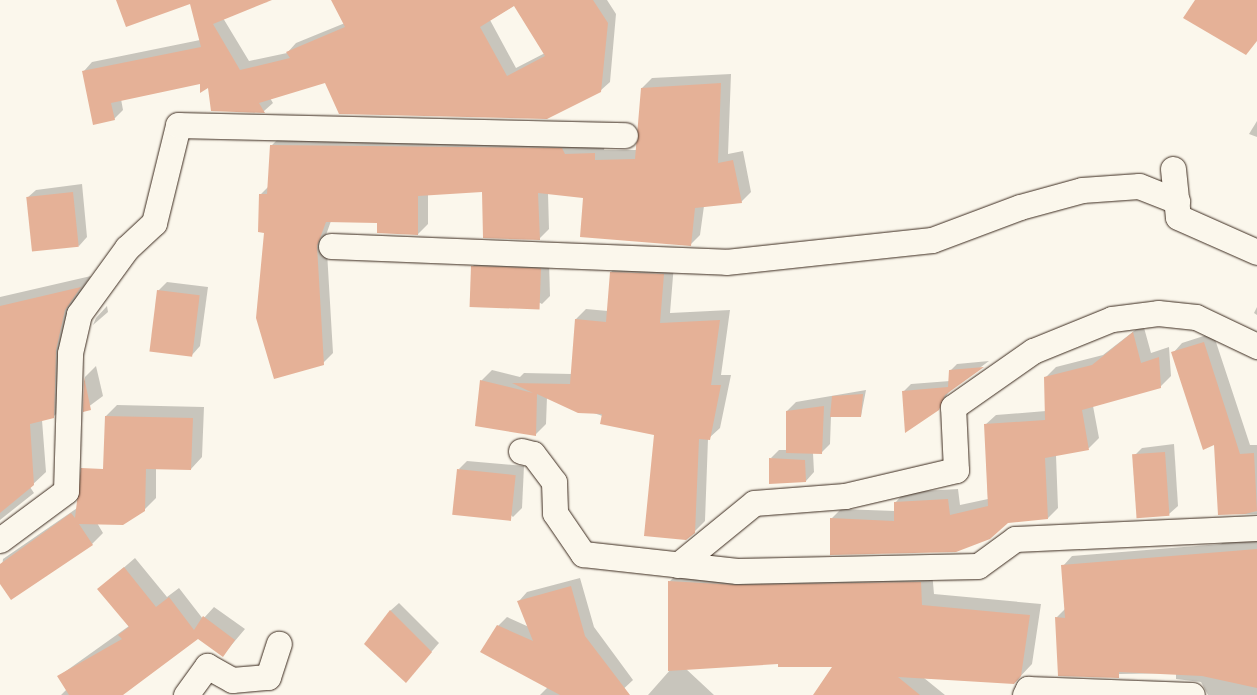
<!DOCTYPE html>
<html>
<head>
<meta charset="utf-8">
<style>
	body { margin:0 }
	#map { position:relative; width:1257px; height:695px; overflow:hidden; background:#fbf7ec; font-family:"Gochi Hand",sans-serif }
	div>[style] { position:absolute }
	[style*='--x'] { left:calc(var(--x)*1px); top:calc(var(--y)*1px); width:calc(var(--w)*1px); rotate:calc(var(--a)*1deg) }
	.shadow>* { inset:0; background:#0003 }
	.building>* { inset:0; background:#e5b197; transform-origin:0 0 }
	.roads { filter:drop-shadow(0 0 1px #3b2a1e) drop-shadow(0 0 1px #3b2a1e) }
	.street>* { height:25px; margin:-12.5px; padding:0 12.5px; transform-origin:12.5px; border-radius:12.5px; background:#fbf7ec }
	span { translate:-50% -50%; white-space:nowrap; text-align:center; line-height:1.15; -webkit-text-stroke:5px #fbf7ec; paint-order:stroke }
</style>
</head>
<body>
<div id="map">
	<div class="shadow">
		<i style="clip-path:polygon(evenodd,190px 0,268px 0,223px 18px,249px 61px,287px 53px,296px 43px,345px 23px,333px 0,607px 0,616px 14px,610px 82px,600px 91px,325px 81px,270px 98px,273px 103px,264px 111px,212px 110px,209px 86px,201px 83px,121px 99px,123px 110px,114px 119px,84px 71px,92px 62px,200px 40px,190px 0,515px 5px,545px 53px,516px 68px,490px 20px,515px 5px)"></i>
		<i style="clip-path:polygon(731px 74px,728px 154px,743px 151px,751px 192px,741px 202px,704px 206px,700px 235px,690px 245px,584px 196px,548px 193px,549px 229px,539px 239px,484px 190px,428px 194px,428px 224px,418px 234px,378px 222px,331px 221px,326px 235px,333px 353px,323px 363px,265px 231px,260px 195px,269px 186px,271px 146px,281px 136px,605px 144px,604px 150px,637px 150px,642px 88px,652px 78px)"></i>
		<i style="clip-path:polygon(1257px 121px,1257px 137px,1249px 134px)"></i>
		<i style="clip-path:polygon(82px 184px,87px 237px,79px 246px,27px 198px,36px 190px)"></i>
		<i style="clip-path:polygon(481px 258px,549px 261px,550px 296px,542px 304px,472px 267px)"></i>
		<i style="clip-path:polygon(621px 262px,674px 264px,670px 313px,730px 310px,721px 375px,731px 375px,720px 428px,708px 439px,705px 521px,694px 532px,655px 434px,547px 397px,546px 424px,536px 434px,481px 381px,492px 370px,520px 377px,524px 373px,572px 374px,576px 319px,586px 309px,608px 311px,611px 272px)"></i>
		<i style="clip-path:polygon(91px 276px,77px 297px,65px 405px,53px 417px,42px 420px,46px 472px,30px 487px,34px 493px,0 520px,0 297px)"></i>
		<i style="clip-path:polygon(167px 282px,208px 287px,200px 346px,192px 355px,158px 291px)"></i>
		<i style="clip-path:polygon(107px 306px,108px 312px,93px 325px,96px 318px)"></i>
		<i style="clip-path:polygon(1257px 307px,1257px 315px,1254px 313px)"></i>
		<i style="clip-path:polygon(1143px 324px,1151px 353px,1169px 347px,1171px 376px,1160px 387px,1093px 406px,1099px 438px,1089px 448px,1056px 455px,1058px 508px,1048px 518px,1007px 522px,990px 538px,831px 519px,841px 509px,895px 511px,895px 503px,905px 492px,958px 489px,960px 505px,988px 499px,985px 425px,996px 415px,1046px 411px,1045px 378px,1056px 367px,1103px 355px)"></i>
		<i style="clip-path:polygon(1213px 333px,1250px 445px,1257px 445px,1257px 514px,1219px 514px,1215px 443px,1173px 353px,1182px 343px)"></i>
		<i style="clip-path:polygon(989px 361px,950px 390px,938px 409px,904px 391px,911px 384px,950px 381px,950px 371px,957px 364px)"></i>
		<i style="clip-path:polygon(96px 366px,103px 396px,84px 410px,85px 377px)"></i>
		<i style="clip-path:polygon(866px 390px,861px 416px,831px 416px,830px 444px,821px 453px,813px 453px,814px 472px,806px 481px,771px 458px,779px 450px,787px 450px,787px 411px,796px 402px)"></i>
		<i style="clip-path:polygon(117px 405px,204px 407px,202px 457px,191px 469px,156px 468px,156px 498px,144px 510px,97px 523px,103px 533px,92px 544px,0 582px,3px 559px,115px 482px,106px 416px)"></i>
		<i style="clip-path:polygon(1174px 444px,1178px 506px,1169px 514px,1133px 457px,1142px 448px)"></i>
		<i style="clip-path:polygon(467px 461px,524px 466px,522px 508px,513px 517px,459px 469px)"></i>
		<i style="clip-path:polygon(1257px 534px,1257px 695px,1208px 695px,1201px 682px,1176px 679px,1176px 673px,1065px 675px,1056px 618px,1065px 609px,1063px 566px,1072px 556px,1221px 544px,1230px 535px)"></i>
		<i style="clip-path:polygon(135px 558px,167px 597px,179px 588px,203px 619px,214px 607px,245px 629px,223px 655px,198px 637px,119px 695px,61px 695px,67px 689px,59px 676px,129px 626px,99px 589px)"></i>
		<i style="clip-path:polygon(681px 570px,932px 571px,934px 594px,1041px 604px,1032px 664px,1014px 683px,924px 678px,945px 695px,814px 695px,834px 665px,779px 662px,685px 668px,714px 695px,648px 695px,671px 669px,670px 581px)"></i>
		<i style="clip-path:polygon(580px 578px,594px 627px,633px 680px,617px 695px,540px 695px,548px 687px,498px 626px,507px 617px,529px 627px,519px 601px,527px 592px)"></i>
		<i style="clip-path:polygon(399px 603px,439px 643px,406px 681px,390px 611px)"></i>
	</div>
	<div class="building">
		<i style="clip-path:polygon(evenodd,116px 0,272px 0,213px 24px,240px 70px,290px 58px,286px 52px,345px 27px,331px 0,593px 0,608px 23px,601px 92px,547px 119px,339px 114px,325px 83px,259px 103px,265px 113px,211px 111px,208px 88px,200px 93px,200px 84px,111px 103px,115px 120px,93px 125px,82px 71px,201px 47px,190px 4px,126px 27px,116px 0,514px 6px,545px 56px,507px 76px,480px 27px,514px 6px)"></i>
		<i style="clip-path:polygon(1195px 0,1257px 0,1257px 41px,1246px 55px,1183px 18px)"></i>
		<i style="clip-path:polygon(721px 83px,718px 163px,733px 160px,742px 203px,695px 208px,691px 246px,580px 237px,583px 198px,538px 193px,540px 240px,483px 238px,482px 192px,418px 196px,418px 235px,377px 233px,377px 223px,326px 222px,317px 246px,324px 365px,274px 379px,256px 318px,264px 233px,258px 232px,259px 194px,267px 194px,270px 145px,562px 148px,565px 154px,595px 153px,595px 160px,635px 159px,641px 88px)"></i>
		<i style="left:73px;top:192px;width:55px;height:47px;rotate:84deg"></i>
		<i style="left:471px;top:266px;width:70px;height:41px;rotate:2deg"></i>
		<i style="clip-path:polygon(610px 272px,664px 274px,660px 323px,720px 320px,711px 385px,721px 385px,710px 440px,699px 439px,695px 533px,686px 540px,644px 536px,654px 435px,600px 424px,602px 414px,578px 413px,537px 394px,536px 436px,475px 426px,480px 380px,533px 393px,512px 383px,570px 384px,575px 319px,606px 322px)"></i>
		<i style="clip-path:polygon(81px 287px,65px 310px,56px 350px,54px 418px,30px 424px,34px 485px,0 513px,0 306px)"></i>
		<i style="left:157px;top:290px;width:43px;height:62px;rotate:7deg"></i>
		<i style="clip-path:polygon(1133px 332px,1141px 363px,1159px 357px,1161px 388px,1082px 410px,1089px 450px,1045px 458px,1048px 519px,1008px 523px,990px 539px,956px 552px,830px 555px,830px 518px,894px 521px,894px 502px,948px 499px,950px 515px,988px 506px,984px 424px,1045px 420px,1044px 377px,1092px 365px)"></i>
		<i style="clip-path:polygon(1204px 342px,1240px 454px,1254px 453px,1257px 511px,1245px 514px,1218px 515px,1214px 445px,1203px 450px,1171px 352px)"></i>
		<i style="clip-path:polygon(984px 367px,945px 395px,939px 410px,905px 433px,902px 391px,948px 387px,949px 370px)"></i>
		<i style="clip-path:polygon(84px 377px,91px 410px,83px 412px)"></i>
		<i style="clip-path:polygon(863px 394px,861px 417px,830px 417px,832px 396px)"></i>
		<i style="clip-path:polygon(824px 406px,822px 454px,786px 453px,786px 411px)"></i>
		<i style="clip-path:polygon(105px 416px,193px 418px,191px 470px,146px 469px,145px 511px,123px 525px,79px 524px,93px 545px,11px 600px,0 584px,0 564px,71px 513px,75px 518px,81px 468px,103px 469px)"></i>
		<i style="left:1165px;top:452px;width:64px;height:33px;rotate:86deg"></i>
		<i style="clip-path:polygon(769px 458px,805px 460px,806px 482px,769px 484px)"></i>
		<i style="left:457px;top:469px;width:59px;height:46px;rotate:6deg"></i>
		<i style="clip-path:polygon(1257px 549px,1257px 688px,1202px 676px,1119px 672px,1119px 678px,1058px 676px,1055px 617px,1065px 618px,1061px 565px)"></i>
		<i style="clip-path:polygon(124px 567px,156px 607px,169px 597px,194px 630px,203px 616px,235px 640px,223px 657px,198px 639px,123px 695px,69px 695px,57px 676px,122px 639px,118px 635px,129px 627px,97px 589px)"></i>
		<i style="clip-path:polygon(668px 581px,737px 585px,921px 582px,922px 605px,1030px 615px,1021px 676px,1014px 684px,898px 677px,920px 695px,813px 695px,832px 667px,778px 667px,778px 664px,668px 671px)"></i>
		<i style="clip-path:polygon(571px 586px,585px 636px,630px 695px,560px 695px,480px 652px,497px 625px,533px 641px,517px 601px)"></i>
		<i style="clip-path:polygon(390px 610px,432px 652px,406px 683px,364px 644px)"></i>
	</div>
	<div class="roads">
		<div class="street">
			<i style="--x:1173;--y:169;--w:48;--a:84.1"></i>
			<i style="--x:1178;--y:217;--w:86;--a:23.9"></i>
			<i style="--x:331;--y:246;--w:395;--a:2.3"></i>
			<i style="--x:726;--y:262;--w:207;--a:-6.1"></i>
			<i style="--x:932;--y:240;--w:94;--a:-20.6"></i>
			<i style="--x:1020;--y:207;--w:64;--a:-15.3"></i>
			<i style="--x:1082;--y:190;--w:57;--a:-4"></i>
			<i style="--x:1139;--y:186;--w:41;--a:21.5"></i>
			<i style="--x:521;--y:451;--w:12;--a:14"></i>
			<i style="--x:533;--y:454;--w:35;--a:53"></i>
			<i style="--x:554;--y:482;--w:31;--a:88"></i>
			<i style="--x:555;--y:513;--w:50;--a:55.7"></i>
			<i style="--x:583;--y:554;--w:155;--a:6.3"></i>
			<i style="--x:737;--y:571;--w:241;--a:-1.2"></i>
			<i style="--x:978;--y:566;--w:46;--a:-36.1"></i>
			<i style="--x:1015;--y:539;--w:242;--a:-2.6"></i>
			<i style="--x:0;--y:540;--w:82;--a:-36.6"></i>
			<i style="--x:66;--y:491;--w:138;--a:-88.3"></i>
			<i style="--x:70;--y:353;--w:40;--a:-77"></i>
			<i style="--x:79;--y:314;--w:82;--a:-54"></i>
			<i style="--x:127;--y:248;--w:37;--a:-43"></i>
			<i style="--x:154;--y:223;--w:101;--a:-76.2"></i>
			<i style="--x:178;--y:125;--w:447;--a:1.3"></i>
			<i style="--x:678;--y:565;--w:98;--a:-39.2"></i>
			<i style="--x:754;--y:503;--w:91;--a:-4.4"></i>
			<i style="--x:845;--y:496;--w:114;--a:-13.2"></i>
			<i style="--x:956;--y:470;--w:63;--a:-92.7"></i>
			<i style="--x:953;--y:407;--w:98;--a:-35"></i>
			<i style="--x:1033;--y:351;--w:85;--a:-22.1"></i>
			<i style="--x:1112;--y:319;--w:46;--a:-7.4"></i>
			<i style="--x:1158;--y:313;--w:38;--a:6"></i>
			<i style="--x:1196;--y:317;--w:68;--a:25.4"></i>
			<i style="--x:186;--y:695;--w:36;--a:-54"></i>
			<i style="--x:207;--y:666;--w:29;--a:29"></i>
			<i style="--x:232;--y:680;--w:36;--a:-5"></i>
			<i style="--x:268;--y:677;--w:35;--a:-72"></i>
			<i style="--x:1025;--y:695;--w:7;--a:-63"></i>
			<i style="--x:1028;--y:689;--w:164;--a:2.1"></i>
		</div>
	</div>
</div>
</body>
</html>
